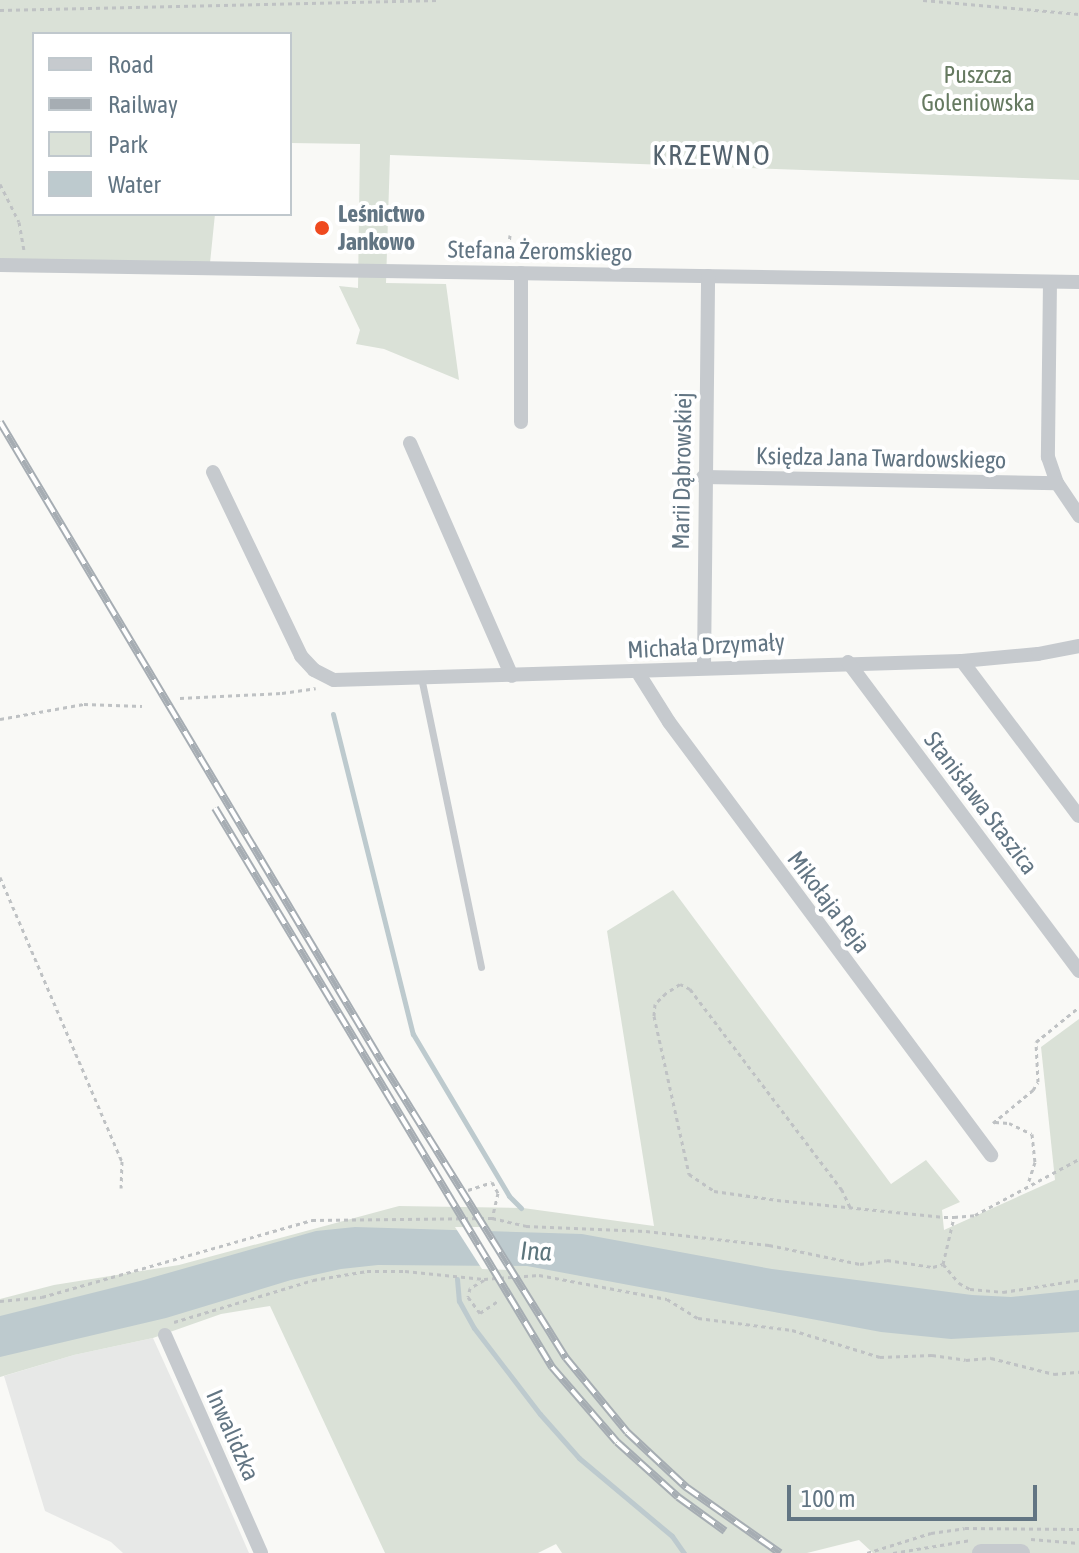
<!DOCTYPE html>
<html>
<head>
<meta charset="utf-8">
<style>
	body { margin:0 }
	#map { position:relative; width:1079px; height:1553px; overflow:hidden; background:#f9f9f6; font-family:"Asap Condensed",sans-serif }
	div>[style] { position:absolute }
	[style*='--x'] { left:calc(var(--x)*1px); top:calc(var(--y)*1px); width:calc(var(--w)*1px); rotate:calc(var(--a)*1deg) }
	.built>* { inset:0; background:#e7e8e7 }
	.green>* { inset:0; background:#dae1d7 }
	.water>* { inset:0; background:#bdcace }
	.pier>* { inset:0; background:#f9f9f6 }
	.stream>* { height:5px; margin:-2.5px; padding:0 2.5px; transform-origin:2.5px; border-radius:2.5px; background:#bdcace }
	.path>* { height:3px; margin-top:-1.5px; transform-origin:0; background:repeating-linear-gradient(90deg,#bfc2c4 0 4px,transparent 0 8px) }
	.service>* { height:7px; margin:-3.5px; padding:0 3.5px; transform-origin:3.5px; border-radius:3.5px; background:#c6cace }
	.minor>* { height:14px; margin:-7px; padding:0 7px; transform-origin:7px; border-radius:7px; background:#c6cace }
	.tertiary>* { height:18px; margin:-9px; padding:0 9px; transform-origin:9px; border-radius:9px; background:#c6cace }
	.rail>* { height:8px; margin-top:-4px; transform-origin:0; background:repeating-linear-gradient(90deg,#fff 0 15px,#a6adb3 0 30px); box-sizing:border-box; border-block:2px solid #a6adb3 }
	.dots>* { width:22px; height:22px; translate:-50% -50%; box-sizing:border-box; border:4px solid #fff; border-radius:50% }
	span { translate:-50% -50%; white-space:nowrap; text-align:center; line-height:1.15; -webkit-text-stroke:8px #fff; paint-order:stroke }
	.park-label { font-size:24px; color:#667a61 }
	.poi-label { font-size:24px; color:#627583; font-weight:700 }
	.left { translate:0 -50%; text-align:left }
	.street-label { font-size:24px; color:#627583 }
	.water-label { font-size:26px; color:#5d767d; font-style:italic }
	.quarter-label { font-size:28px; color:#54636e; letter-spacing:2px }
	.legend { position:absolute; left:32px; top:32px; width:260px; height:184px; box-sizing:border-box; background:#fff; border:2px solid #c0c8cd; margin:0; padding:10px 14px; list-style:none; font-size:24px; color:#627583 }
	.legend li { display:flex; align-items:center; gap:16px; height:40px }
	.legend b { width:40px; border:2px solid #c0c8cd }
	.scale { position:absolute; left:787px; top:1485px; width:250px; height:36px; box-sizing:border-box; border:4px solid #627583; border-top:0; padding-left:10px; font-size:24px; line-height:28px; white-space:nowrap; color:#627583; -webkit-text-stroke:6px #fff; paint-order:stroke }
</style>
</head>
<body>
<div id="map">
	<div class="built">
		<i style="clip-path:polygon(153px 1338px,212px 1468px,249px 1553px,123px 1553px,111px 1542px,45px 1511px,4px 1376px,74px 1355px)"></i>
	</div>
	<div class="green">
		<i style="clip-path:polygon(0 0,1079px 0,1079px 180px,390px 155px,386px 283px,446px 284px,459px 380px,384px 349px,356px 344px,360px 330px,339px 286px,358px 288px,360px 144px,290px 143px,290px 34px,34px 34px,34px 214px,215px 214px,209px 273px,0 272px)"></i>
		<i style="clip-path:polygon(673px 890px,891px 1184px,926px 1160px,960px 1202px,942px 1210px,944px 1230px,1055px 1180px,1041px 1047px,1079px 1019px,1079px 1553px,873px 1553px,859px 1540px,807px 1553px,562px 1553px,556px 1544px,538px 1553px,385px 1553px,270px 1306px,221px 1314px,153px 1338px,74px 1355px,0 1377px,0 1299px,54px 1285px,179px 1265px,399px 1206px,523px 1208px,654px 1226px,607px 931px)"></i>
	</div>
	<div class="water">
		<i style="clip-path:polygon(355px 1227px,582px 1234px,772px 1269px,972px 1295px,1011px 1297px,1079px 1290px,1079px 1332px,951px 1339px,881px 1332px,527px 1266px,378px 1265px,341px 1269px,291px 1280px,166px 1318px,0 1357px,0 1316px,140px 1281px,316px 1231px)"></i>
	</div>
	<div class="pier">
		<i style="clip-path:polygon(455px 1227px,488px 1227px,514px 1270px,482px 1269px)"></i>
	</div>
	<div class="stream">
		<i style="--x:333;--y:714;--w:330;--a:76"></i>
		<i style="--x:413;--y:1034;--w:188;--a:59.3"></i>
		<i style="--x:509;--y:1196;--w:17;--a:45"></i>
		<i style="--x:457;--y:1279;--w:22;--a:85"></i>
		<i style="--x:459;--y:1301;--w:31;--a:61"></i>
		<i style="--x:474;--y:1328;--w:108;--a:52.5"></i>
		<i style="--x:540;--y:1414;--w:59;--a:48.4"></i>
		<i style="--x:579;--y:1458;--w:121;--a:40"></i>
		<i style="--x:672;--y:1536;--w:21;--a:55"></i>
	</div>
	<div class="path">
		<i style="--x:923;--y:0;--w:157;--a:5.1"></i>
		<i style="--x:0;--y:10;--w:439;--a:-1.3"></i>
		<i style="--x:0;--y:184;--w:42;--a:63.4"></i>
		<i style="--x:19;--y:222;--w:28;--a:80"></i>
		<i style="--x:510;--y:235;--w:9;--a:96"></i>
		<i style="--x:509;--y:244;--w:6;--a:0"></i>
		<i style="--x:515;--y:244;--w:13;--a:94"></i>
		<i style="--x:180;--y:698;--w:102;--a:-2.8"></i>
		<i style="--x:282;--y:693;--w:34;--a:-8"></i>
		<i style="--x:0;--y:719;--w:85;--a:-10.1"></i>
		<i style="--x:84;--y:704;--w:58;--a:2"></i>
		<i style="--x:0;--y:877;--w:309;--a:66.8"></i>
		<i style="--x:122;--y:1161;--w:27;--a:92"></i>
		<i style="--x:995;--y:1122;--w:14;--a:4"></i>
		<i style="--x:1009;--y:1123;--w:25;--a:26"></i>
		<i style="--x:1032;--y:1134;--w:28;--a:84"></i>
		<i style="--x:1035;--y:1162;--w:23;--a:108"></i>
		<i style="--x:993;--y:1123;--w:52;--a:-39.5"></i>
		<i style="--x:1033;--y:1090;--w:9;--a:-58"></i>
		<i style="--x:1038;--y:1082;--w:40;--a:-92.9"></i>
		<i style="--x:1036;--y:1042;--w:55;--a:-39.1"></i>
		<i style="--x:468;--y:1190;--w:25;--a:-18"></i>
		<i style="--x:492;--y:1182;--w:13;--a:61"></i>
		<i style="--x:498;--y:1193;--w:26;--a:103"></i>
		<i style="--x:850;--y:1207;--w:19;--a:-115"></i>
		<i style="--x:842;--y:1190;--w:252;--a:-127.1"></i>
		<i style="--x:690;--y:989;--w:11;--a:-153"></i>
		<i style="--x:680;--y:984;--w:17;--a:147"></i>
		<i style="--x:666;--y:993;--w:16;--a:135"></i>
		<i style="--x:655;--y:1004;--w:12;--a:95"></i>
		<i style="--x:654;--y:1016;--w:162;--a:77.5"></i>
		<i style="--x:689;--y:1174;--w:30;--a:34"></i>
		<i style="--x:714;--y:1191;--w:64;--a:8.1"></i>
		<i style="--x:777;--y:1200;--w:168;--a:5.8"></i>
		<i style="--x:944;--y:1217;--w:10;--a:0"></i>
		<i style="--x:954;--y:1217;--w:21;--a:-5"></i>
		<i style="--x:975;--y:1215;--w:118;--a:-28.3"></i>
		<i style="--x:943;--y:1264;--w:25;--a:50"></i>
		<i style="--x:959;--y:1283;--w:13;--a:29"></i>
		<i style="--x:970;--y:1289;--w:33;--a:5"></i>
		<i style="--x:1003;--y:1292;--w:77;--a:-9"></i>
		<i style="--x:484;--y:1280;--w:16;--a:150"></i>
		<i style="--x:470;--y:1288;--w:9;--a:103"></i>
		<i style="--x:468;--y:1297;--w:20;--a:53"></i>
		<i style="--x:480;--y:1313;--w:22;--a:-34"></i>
		<i style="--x:0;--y:1301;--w:42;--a:-5.4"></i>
		<i style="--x:42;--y:1297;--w:281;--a:-15.9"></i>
		<i style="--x:312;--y:1220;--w:180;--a:-0.6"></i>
		<i style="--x:492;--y:1218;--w:35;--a:13"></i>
		<i style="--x:526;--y:1226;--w:120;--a:2.4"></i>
		<i style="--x:646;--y:1231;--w:124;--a:6.5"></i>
		<i style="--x:769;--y:1245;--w:93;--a:11.8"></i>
		<i style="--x:860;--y:1264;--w:27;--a:-8"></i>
		<i style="--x:887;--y:1260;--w:47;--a:8.7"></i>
		<i style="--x:933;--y:1267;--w:10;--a:-17"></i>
		<i style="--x:943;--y:1264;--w:48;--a:-76.8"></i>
		<i style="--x:174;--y:1322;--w:145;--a:-16.8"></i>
		<i style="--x:313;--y:1280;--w:55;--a:-9.5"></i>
		<i style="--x:367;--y:1271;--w:38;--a:0"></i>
		<i style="--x:405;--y:1271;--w:79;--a:5.8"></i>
		<i style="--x:484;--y:1279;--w:55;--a:-4.2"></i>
		<i style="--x:539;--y:1275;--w:130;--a:10.6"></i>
		<i style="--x:667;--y:1299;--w:36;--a:32"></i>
		<i style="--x:698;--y:1318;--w:95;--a:7.3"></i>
		<i style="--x:792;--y:1330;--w:92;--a:17.1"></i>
		<i style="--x:880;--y:1357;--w:52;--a:-2.2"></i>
		<i style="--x:932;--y:1355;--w:34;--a:8"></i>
		<i style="--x:966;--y:1360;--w:25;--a:-5"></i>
		<i style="--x:991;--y:1358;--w:65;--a:14.3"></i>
		<i style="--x:1054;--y:1374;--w:25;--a:-5"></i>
		<i style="--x:1031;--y:1539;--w:48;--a:4.8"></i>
		<i style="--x:867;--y:1553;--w:67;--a:-17.4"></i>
		<i style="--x:931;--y:1533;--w:34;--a:-8"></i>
		<i style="--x:965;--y:1528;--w:114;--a:0.5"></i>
		<i style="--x:893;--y:1553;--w:79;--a:-9.5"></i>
	</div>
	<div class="service">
		<i style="--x:421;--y:677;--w:296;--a:78.3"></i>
	</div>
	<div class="minor">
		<i style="--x:0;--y:265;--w:1079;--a:0.9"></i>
		<i style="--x:521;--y:273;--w:149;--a:90"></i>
		<i style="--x:1050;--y:282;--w:175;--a:90.7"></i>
		<i style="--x:1048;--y:457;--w:28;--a:71"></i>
		<i style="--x:1057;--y:483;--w:40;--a:56"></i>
		<i style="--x:410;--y:443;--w:254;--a:66.4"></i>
		<i style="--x:213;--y:472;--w:204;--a:64.4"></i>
		<i style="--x:301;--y:656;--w:19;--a:47"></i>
		<i style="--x:314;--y:670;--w:22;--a:27"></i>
		<i style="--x:334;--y:680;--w:628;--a:-1.73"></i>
		<i style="--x:962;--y:661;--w:76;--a:-5.3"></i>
		<i style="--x:1038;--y:654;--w:42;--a:-11"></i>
		<i style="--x:703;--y:477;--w:354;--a:1"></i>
		<i style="--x:962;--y:661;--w:194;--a:53"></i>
		<i style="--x:848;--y:662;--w:386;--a:53.2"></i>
		<i style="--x:704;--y:667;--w:391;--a:-89.4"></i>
		<i style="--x:637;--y:671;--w:60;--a:57.9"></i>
		<i style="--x:669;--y:722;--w:540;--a:53.36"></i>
		<i style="--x:165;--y:1335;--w:238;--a:66.2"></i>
	</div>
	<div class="tertiary">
		<i style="--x:981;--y:1553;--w:40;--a:0"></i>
	</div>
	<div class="rail">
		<i style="--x:0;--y:422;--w:744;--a:59.19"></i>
		<i style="--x:381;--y:1061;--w:350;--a:58.1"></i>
		<i style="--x:566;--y:1358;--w:96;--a:50.5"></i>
		<i style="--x:627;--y:1432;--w:81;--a:43"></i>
		<i style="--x:686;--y:1487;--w:115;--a:35.1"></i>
		<i style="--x:215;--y:808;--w:653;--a:58.92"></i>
		<i style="--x:552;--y:1367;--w:99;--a:49.1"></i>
		<i style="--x:617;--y:1442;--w:82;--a:42"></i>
		<i style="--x:678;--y:1497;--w:58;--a:35.9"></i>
	</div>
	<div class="dots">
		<i style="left:322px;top:228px;background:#ef4a1f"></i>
	</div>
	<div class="park-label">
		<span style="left:978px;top:89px">Puszcza<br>Goleniowska</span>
	</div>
	<div class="poi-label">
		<span class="left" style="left:338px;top:228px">Leśnictwo<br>Jankowo</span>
	</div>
	<div class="street-label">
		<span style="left:540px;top:251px;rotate:1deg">Stefana Żeromskiego</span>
		<span style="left:881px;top:458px;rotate:1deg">Księdza Jana Twardowskiego</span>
		<span style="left:682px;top:471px;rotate:-89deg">Marii Dąbrowskiej</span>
		<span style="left:706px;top:646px;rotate:-3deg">Michała Drzymały</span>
		<span style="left:981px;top:803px;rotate:53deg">Stanisława Staszica</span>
		<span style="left:829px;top:902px;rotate:53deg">Mikołaja Reja</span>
		<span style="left:233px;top:1435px;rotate:66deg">Inwalidzka</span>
	</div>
	<div class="water-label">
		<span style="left:536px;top:1252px;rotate:2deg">Ina</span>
	</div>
	<div class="quarter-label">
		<span style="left:712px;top:155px">KRZEWNO</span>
	</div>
	<ul class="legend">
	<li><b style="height:10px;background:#c6cace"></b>Road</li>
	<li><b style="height:10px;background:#a6adb3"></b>Railway</li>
	<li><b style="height:22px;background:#dae1d7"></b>Park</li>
	<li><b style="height:22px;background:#bdcace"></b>Water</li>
	</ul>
	<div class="scale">100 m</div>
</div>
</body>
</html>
